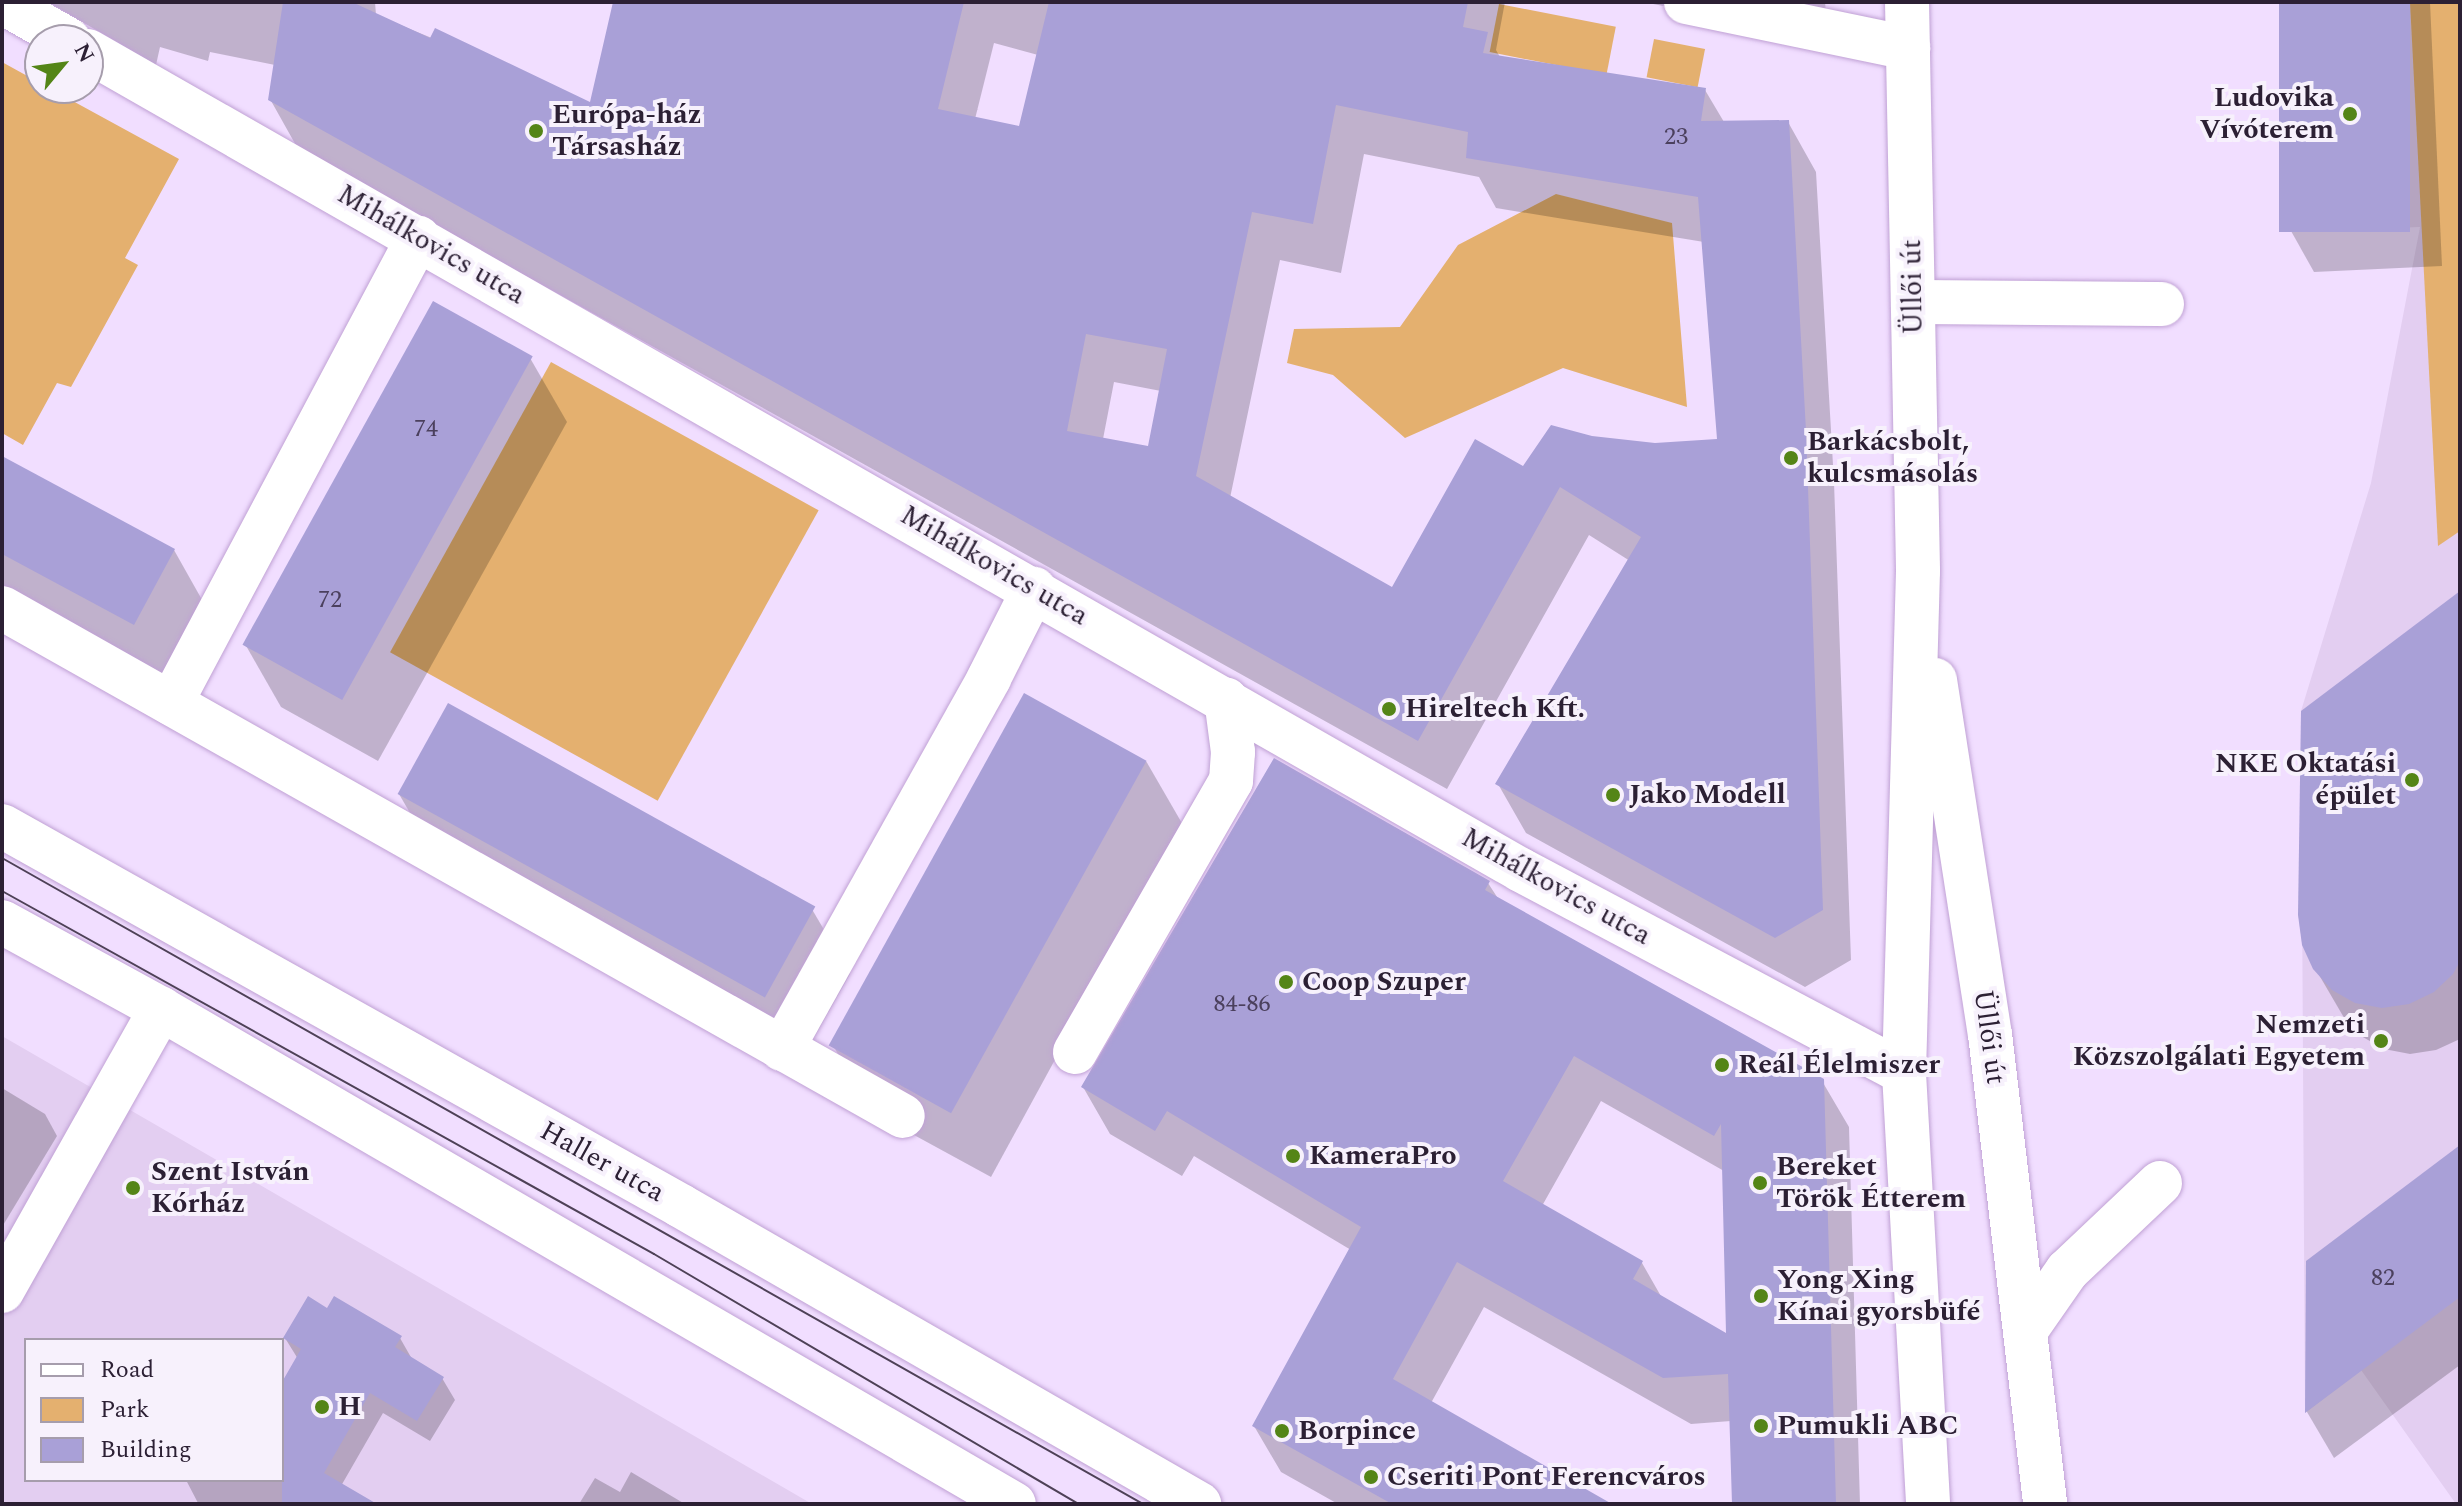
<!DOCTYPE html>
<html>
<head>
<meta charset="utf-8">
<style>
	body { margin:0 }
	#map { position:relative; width:2462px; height:1506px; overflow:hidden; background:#f1deff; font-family:Spectral,serif }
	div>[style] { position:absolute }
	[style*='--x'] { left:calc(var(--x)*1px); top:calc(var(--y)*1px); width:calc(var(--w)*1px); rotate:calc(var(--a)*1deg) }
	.built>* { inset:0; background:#e3cef1 }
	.green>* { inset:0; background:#e4b06f; transform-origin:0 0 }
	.shadow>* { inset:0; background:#0003 }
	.building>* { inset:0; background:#a9a0d7; transform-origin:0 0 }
	.roads { filter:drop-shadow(0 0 2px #c0a1d5) drop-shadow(0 0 2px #c0a1d5) }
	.minor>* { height:44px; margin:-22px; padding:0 22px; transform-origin:22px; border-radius:22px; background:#fff }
	.major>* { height:44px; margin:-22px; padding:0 22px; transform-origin:22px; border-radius:22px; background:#fff }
	.tram>* { height:2px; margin:-1px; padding:0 1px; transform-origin:1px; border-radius:1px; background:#4e4157 }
	.dots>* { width:22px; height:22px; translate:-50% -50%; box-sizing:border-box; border:4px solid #f7f1fc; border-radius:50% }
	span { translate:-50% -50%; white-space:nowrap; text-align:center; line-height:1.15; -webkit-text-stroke:8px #f7f1fc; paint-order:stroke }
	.number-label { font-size:24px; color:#4b405d }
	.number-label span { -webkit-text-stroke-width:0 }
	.poi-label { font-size:28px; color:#2c2034; font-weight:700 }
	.right { translate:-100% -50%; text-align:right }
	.left { translate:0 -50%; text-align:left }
	.street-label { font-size:28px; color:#2c2034 }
	.frame { position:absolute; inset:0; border:4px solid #2c2034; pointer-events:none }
	.legend { position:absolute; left:24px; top:1338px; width:260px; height:144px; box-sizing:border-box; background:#f7f1fc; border:2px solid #a69dac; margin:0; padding:10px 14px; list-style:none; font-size:24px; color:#2c2034 }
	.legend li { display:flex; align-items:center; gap:16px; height:40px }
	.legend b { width:40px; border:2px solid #a69dac }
	.north { position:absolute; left:24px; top:24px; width:80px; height:80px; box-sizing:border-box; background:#f7f1fc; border:2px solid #a69dac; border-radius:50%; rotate:61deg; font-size:22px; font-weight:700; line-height:32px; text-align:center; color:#2c2034 }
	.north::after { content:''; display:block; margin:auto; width:28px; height:36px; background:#548517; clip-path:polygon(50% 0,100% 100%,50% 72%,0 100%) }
</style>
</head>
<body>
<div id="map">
	<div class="built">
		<i style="clip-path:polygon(2279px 2px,2460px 2px,2460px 1504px,2456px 1504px,2361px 1370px,2305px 1413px,2301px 711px,2371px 483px,2420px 227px,2289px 232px)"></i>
		<i style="clip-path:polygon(evenodd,2px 1036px,812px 1504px,2px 1504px,2px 1036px,26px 1340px,282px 1340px,282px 1480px,26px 1480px,26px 1340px)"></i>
	</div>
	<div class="green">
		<i style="clip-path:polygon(2410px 2px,2460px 2px,2460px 531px,2438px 546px)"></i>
		<i style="left:1499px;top:4px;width:119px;height:49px;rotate:11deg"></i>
		<i style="left:1654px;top:39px;width:52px;height:39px;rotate:11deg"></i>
		<i style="clip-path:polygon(2px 62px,40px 83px,40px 88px,49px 88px,179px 159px,125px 258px,138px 265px,71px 387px,57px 383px,23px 445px,2px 433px)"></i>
		<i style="clip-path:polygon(1556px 194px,1672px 223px,1687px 407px,1563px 368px,1405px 438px,1333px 375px,1287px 363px,1294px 329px,1400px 327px,1458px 245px)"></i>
		<i style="left:551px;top:362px;width:306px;height:332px;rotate:29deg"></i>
	</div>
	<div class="shadow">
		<i style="clip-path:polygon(evenodd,48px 2px,375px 2px,376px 15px,592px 104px,615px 2px,1505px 2px,1496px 50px,1500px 57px,1705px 90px,1724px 122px,1788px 122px,1816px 172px,1834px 482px,1851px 960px,1805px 987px,1526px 833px,1498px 784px,1630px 561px,1589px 535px,1447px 789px,298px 149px,270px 99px,275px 65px,210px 52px,208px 61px,160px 47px,156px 65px,48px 2px,994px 43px,1038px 55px,1020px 128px,975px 119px,994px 43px,48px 2px,1364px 154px,1479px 177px,1496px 208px,1704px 242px,1720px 441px,1655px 445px,1591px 438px,1524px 469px,1393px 590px,1230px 498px,1280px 260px,1341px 273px,1364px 154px,48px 2px,1114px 382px,1161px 391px,1150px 448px,1103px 439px,1114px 382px)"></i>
		<i style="clip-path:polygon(1643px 2px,1825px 2px,1826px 13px,1806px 34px)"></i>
		<i style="clip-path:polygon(2281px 2px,2430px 2px,2442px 266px,2314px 272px,2291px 231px)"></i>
		<i style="clip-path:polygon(530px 358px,567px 422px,378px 761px,281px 707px,245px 644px)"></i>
		<i style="clip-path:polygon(2px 458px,174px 550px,210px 614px,171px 688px,2px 597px)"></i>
		<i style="clip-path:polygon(2460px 593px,2460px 1039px,2436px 1050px,2410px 1054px,2384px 1049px,2361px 1036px,2343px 1016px,2315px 968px)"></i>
		<i style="clip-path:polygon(1146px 761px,1183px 825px,991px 1177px,870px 1111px,834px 1047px)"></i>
		<i style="clip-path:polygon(399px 794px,813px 911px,850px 974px,800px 1062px,436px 858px)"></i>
		<i style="clip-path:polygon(evenodd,1488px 883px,1499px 900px,1822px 1081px,1849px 1127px,1860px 1504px,1734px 1504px,1731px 1421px,1691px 1424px,1484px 1307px,1431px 1403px,1608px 1504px,1338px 1504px,1281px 1472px,1254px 1426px,1351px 1250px,1194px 1156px,1182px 1176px,1110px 1134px,1083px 1087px,1488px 883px,1601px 1101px,1724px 1171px,1729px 1337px,1662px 1298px,1642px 1263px,1542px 1206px,1601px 1101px)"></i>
		<i style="clip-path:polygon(2px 1088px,45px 1114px,57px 1136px,2px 1227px)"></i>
		<i style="clip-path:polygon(2460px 1148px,2460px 1365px,2334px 1458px,2307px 1412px,2308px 1262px)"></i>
		<i style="clip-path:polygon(328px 1310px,400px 1338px,412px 1359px,442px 1378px,455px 1400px,430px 1441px,383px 1413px,341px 1486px,352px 1504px,198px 1503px,186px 1480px,282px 1480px,282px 1386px,298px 1359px,285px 1338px)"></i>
		<i style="clip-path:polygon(631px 1472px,685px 1504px,579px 1504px,595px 1478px,620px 1492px)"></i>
	</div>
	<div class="building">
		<i style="clip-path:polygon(evenodd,283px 2px,352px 2px,430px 38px,435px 28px,590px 102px,613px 2px,964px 2px,938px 109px,1019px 126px,1049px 2px,1468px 2px,1463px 27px,1488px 32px,1483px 53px,1706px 88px,1701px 121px,1789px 120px,1806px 431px,1823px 910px,1775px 938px,1495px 784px,1641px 537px,1560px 487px,1418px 741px,268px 100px,283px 2px,1336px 105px,1468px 132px,1466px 158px,1698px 197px,1717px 439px,1655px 443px,1592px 436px,1551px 425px,1523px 466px,1475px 439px,1392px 587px,1196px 476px,1252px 212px,1313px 224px,1336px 105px,283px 2px,1086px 334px,1167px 349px,1148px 446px,1067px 431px,1086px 334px)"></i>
		<i style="left:2279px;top:2px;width:131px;height:230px"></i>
		<i style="left:433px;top:301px;width:114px;height:393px;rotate:29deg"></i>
		<i style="clip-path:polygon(2px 456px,175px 549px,134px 625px,2px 554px)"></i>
		<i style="clip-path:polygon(2460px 591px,2460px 961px,2453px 974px,2434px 992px,2409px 1004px,2382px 1008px,2355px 1003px,2332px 990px,2313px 969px,2302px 945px,2298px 915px,2301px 711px)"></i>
		<i style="left:1024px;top:693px;width:140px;height:403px;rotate:29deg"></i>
		<i style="left:448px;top:703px;width:420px;height:104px;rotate:29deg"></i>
		<i style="clip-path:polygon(evenodd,1274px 758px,1490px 881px,1485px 890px,1824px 1079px,1836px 1504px,1732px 1504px,1728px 1374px,1663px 1378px,1457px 1262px,1393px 1379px,1612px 1504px,1392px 1504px,1252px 1426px,1361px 1227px,1167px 1111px,1155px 1131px,1081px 1087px,1274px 758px,1574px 1056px,1714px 1136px,1721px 1124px,1726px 1333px,1633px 1279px,1643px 1261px,1503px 1181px,1574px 1056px)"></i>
		<i style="clip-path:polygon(2460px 1145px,2460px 1297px,2305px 1413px,2306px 1261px)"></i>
		<i style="clip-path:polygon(308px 1296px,327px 1308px,334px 1296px,402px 1336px,395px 1347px,444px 1377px,417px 1421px,370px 1393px,324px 1473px,377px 1504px,282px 1504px,282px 1382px,301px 1349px,283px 1338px)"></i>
	</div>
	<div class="roads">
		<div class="minor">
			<i style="--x:2;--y:2;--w:77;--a:29.6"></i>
			<i style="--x:1686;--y:2;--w:227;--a:11.7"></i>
			<i style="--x:88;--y:51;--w:1651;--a:29.75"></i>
			<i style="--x:1521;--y:870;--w:433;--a:27.9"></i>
			<i style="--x:1913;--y:302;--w:249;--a:0.5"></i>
			<i style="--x:2;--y:608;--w:1034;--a:29.42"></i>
			<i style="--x:171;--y:703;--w:527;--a:-62.02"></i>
			<i style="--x:2;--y:826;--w:778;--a:29.23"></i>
			<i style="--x:681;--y:1206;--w:598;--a:29.91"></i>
			<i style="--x:2;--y:922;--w:181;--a:28.7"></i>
			<i style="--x:161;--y:1009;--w:986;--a:30.13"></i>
			<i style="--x:782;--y:1049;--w:425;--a:-60.8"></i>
			<i style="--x:989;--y:678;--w:100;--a:-63.2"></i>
			<i style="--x:1075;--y:1052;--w:313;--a:-60.1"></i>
			<i style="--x:1231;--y:781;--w:29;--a:-86"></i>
			<i style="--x:1233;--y:752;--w:53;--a:-97.5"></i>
			<i style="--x:2;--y:1291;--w:324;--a:-60.6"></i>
			<i style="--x:2026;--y:1330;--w:72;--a:-55.2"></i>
			<i style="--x:2067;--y:1271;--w:128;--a:-43.4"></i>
		</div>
		<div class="major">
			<i style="--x:1907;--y:2;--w:569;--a:88.89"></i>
			<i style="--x:1918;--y:571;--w:502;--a:91.6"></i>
			<i style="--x:1904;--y:1073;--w:432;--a:86.8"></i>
			<i style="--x:1935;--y:680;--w:358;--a:81.2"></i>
			<i style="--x:1990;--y:1034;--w:473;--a:83.3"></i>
		</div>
	</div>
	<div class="tram">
		<i style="--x:2;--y:858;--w:1311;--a:29.52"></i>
		<i style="--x:2;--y:891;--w:746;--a:29.11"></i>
		<i style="--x:654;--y:1254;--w:493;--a:30.5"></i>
	</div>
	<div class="dots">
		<i style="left:2350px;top:114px;background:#548517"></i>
		<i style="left:536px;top:131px;background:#548517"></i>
		<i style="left:1791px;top:458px;background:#548517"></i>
		<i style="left:1389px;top:709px;background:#548517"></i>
		<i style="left:2412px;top:780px;background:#548517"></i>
		<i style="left:1613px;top:795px;background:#548517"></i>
		<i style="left:1286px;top:982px;background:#548517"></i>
		<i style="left:2381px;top:1041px;background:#548517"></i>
		<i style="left:1722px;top:1065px;background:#548517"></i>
		<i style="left:1293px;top:1156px;background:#548517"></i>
		<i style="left:1760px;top:1183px;background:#548517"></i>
		<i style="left:133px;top:1188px;background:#548517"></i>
		<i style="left:1761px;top:1296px;background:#548517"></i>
		<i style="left:322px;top:1407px;background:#548517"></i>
		<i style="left:1761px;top:1426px;background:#548517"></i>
		<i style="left:1282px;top:1431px;background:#548517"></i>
		<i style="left:1371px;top:1477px;background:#548517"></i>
	</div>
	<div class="number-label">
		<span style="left:1676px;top:138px">23</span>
		<span style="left:426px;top:430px">74</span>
		<span style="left:330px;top:601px">72</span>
		<span style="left:1242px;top:1005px">84-86</span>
		<span style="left:2383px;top:1279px">82</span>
	</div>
	<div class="poi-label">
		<span class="right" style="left:2334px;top:114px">Ludovika<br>Vívóterem</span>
		<span class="left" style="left:552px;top:131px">Európa-ház<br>Társasház</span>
		<span class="left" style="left:1807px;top:458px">Barkácsbolt,<br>kulcsmásolás</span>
		<span class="left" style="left:1405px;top:709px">Hireltech Kft.</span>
		<span class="right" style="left:2396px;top:780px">NKE Oktatási<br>épület</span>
		<span class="left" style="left:1629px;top:795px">Jako Modell</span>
		<span class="left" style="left:1302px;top:982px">Coop Szuper</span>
		<span class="right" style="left:2365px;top:1041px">Nemzeti<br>Közszolgálati Egyetem</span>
		<span class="left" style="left:1738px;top:1065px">Reál Élelmiszer</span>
		<span class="left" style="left:1309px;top:1156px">KameraPro</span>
		<span class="left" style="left:1776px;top:1183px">Bereket<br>Török Étterem</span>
		<span class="left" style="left:151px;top:1188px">Szent István<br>Kórház</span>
		<span class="left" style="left:1777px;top:1296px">Yong Xing<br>Kínai gyorsbüfé</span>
		<span class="left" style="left:338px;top:1407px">H</span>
		<span class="left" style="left:1777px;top:1426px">Pumukli ABC</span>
		<span class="left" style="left:1298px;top:1431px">Borpince</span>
		<span class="left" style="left:1387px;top:1477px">Cseriti Pont Ferencváros</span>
	</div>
	<div class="street-label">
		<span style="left:431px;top:245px;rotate:30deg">Mihálkovics utca</span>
		<span style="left:1913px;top:287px;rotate:-91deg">Üllői út</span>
		<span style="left:994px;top:566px;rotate:30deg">Mihálkovics utca</span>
		<span style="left:1556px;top:887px;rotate:29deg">Mihálkovics utca</span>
		<span style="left:1989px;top:1037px;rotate:82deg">Üllői út</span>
		<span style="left:602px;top:1162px;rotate:29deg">Haller utca</span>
	</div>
	<div class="frame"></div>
	<ul class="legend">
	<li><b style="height:10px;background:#fff"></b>Road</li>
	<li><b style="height:22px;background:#e4b06f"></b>Park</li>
	<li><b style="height:22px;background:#a9a0d7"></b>Building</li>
	</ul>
	<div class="north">N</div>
</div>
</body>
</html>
